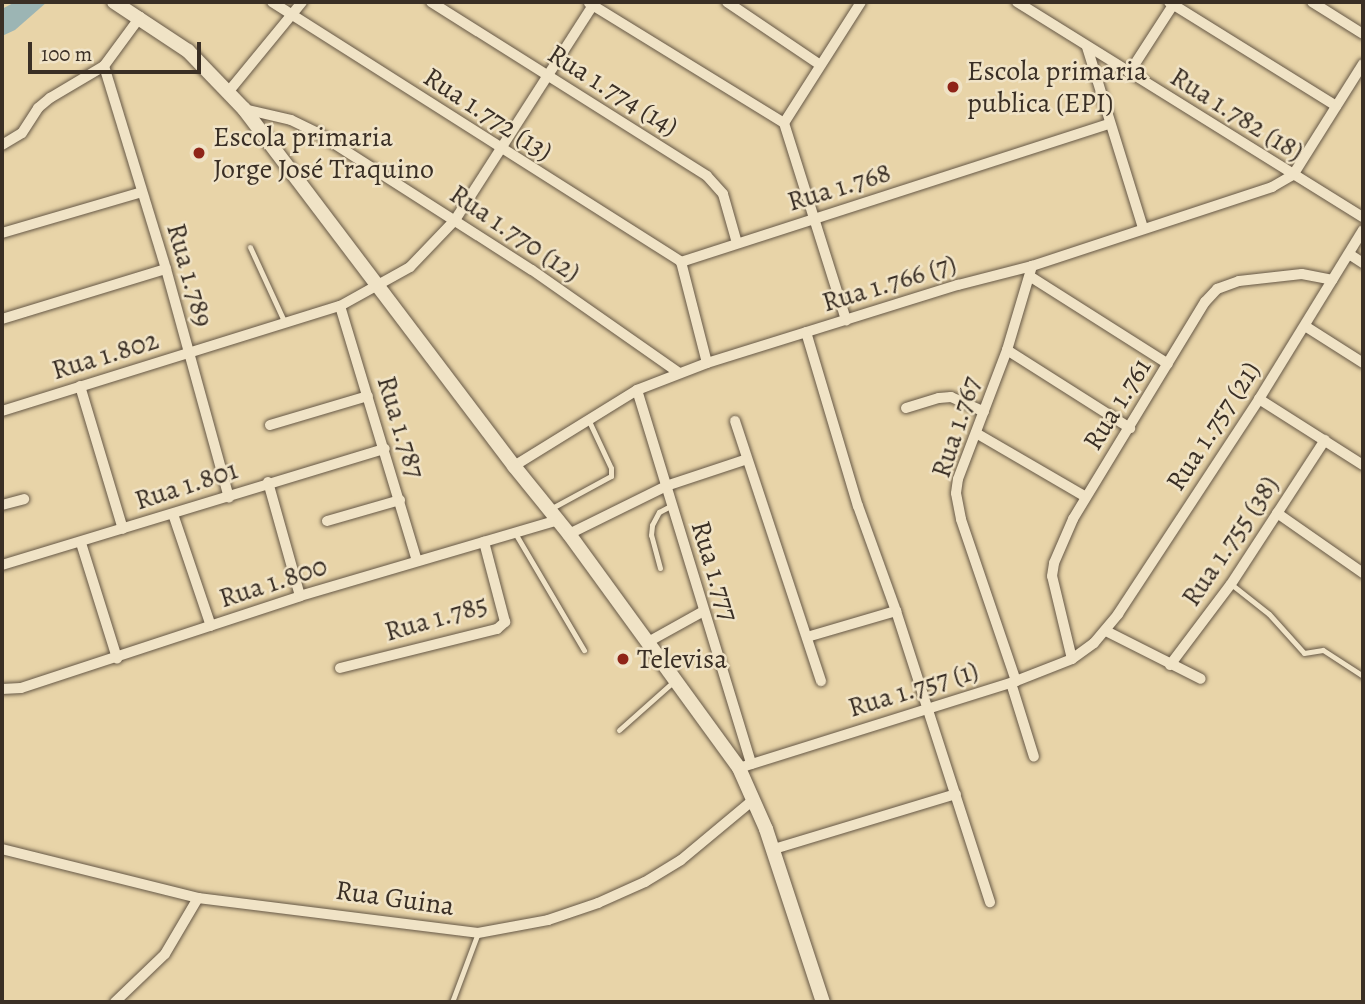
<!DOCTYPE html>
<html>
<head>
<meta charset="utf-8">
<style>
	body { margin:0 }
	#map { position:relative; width:1365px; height:1004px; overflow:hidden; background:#e8d4a8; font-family:Alegreya,serif }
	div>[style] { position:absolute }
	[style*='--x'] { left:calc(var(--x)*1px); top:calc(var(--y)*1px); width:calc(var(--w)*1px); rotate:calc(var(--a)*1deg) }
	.water>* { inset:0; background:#9cb5b4 }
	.roads { filter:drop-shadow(0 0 2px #665846) drop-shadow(0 0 2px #665846) }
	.service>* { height:5px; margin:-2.5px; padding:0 2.5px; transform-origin:2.5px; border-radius:2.5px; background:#f0e3c6 }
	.minor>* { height:10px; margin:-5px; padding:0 5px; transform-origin:5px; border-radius:5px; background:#f0e3c6 }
	.tertiary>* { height:14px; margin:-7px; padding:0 7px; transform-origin:7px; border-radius:7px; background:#f0e3c6 }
	.dots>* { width:19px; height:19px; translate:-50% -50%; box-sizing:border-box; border:4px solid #f0e3c6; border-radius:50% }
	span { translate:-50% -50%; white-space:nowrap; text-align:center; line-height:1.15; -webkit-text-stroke:5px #f0e3c6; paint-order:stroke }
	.poi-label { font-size:28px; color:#3a2f25 }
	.left { translate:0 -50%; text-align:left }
	.street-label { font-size:28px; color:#3a2f25 }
	.frame { position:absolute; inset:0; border:4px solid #3a2f25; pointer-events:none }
	.scale { position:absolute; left:28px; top:42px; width:173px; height:32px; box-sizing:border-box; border:4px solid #3a2f25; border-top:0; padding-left:9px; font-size:21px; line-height:24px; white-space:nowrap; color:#3a2f25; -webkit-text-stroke:5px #f0e3c6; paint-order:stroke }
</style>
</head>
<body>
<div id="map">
	<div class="water">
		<i style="clip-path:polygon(15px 2px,47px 2px,15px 30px,2px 36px,2px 9px)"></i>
	</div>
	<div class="roads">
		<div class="service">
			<i style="--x:250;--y:247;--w:84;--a:65.3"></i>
			<i style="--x:552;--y:508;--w:67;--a:-28.5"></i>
			<i style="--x:611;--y:476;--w:8;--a:-90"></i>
			<i style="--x:611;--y:468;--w:54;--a:-115.1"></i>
			<i style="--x:515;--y:533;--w:136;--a:59.5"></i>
			<i style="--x:660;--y:568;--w:34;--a:-105"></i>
			<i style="--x:651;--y:535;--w:10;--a:-84"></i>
			<i style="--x:652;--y:525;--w:15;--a:-62"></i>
			<i style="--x:659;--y:512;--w:15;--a:-28"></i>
			<i style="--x:1231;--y:584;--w:48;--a:38.3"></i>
			<i style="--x:1269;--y:614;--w:52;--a:48.1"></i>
			<i style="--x:1304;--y:653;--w:19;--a:-9"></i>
			<i style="--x:1323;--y:650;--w:48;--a:33"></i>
			<i style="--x:619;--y:730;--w:72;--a:-41.6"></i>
			<i style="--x:452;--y:1002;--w:74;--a:-69.4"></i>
		</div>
		<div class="minor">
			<i style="--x:272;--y:2;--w:485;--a:32.4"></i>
			<i style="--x:431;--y:2;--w:326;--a:32.2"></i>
			<i style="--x:707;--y:176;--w:24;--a:48"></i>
			<i style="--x:723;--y:194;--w:51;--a:74.1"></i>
			<i style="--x:727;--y:2;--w:111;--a:34"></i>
			<i style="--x:1017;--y:2;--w:407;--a:31.9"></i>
			<i style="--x:1169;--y:2;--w:197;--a:31.9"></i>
			<i style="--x:1312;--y:2;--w:60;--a:32.1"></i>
			<i style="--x:589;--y:3;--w:229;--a:31.6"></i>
			<i style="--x:784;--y:123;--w:207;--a:72.5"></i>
			<i style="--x:1087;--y:47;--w:189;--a:72.8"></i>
			<i style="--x:104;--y:66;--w:212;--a:73"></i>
			<i style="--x:166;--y:269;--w:237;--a:74.6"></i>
			<i style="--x:1129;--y:73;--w:85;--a:-57.1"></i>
			<i style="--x:229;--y:91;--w:115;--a:-50.6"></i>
			<i style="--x:244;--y:109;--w:48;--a:13.2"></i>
			<i style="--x:291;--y:120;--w:28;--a:26"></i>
			<i style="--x:316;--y:132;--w:256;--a:32.6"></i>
			<i style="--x:532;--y:270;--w:179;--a:35"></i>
			<i style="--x:784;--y:123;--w:143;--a:-57.5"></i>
			<i style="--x:2;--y:145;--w:23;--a:-31"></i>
			<i style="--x:22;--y:133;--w:30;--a:-57"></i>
			<i style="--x:38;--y:108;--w:16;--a:-40"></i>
			<i style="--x:50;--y:98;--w:63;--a:-30.7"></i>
			<i style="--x:104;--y:66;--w:61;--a:-53.7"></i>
			<i style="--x:2;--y:233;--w:146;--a:-16.3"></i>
			<i style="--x:1349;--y:254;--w:17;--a:33"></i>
			<i style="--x:1031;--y:277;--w:162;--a:32.4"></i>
			<i style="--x:340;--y:306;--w:266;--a:73.2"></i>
			<i style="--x:2;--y:319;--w:171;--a:-17"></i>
			<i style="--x:1305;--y:326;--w:69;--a:32.5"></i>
			<i style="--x:806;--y:332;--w:182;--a:73.4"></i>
			<i style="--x:858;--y:506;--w:112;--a:70.1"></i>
			<i style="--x:896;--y:611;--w:306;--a:72.1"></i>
			<i style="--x:1007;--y:350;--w:146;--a:32.4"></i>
			<i style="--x:707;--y:363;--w:104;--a:-104.4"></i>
			<i style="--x:681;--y:262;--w:450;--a:-17.9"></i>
			<i style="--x:80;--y:386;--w:149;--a:73.3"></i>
			<i style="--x:637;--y:390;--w:391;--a:73"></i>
			<i style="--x:1259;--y:399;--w:123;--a:32.4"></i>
			<i style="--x:906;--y:408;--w:34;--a:-17"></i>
			<i style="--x:939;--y:398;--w:12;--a:-5"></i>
			<i style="--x:951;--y:397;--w:36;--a:24"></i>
			<i style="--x:2;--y:411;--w:354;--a:-17.3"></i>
			<i style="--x:340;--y:306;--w:80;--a:-29.1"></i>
			<i style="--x:410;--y:267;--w:65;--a:-46.2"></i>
			<i style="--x:455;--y:220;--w:259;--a:-57.3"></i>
			<i style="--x:735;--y:421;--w:274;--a:71.7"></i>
			<i style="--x:270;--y:425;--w:102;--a:-16.5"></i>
			<i style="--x:976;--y:433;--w:127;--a:30.2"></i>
			<i style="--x:514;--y:466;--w:145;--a:-31.7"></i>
			<i style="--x:637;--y:390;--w:75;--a:-21.1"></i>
			<i style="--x:707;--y:363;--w:263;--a:-17.3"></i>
			<i style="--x:958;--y:285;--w:76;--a:-14.4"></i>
			<i style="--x:1032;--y:266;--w:253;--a:-18.2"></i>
			<i style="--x:1272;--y:187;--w:24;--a:-30"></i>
			<i style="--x:1293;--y:175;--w:131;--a:-57.8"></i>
			<i style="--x:268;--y:482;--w:118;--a:74.3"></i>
			<i style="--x:2;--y:505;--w:23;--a:-15"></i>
			<i style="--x:1277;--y:513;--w:105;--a:34.9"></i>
			<i style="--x:173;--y:514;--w:118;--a:71.3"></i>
			<i style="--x:327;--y:521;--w:76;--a:-16"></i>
			<i style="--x:569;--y:534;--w:108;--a:-26.3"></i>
			<i style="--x:666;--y:486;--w:85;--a:-18.4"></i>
			<i style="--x:81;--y:543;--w:121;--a:72.6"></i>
			<i style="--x:2;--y:565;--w:400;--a:-16.9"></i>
			<i style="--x:1106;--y:631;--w:106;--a:26.8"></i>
			<i style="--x:807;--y:637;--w:93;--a:-16.3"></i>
			<i style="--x:648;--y:642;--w:64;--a:-29"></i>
			<i style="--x:1072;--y:659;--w:85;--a:-103.5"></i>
			<i style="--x:1052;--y:576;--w:13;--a:-81"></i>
			<i style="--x:1054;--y:563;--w:48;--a:-66.6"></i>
			<i style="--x:1073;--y:519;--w:254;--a:-58.7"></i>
			<i style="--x:1205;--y:302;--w:18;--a:-47"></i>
			<i style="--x:1217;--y:289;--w:23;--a:-20"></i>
			<i style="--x:1239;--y:281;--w:63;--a:-6.3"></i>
			<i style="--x:1302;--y:274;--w:31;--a:11"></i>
			<i style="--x:1170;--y:665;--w:101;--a:-53"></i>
			<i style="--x:1231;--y:584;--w:172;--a:-56.9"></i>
			<i style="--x:340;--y:668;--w:162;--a:-14"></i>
			<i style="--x:497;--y:629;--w:11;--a:-41"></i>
			<i style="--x:505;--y:622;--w:83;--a:-104.7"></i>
			<i style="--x:1016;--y:681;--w:171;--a:-108.8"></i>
			<i style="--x:961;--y:519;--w:26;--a:-101"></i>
			<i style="--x:956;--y:493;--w:14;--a:-82"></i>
			<i style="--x:958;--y:479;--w:138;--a:-69.2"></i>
			<i style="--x:1007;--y:350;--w:88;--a:-73.4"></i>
			<i style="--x:1011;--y:683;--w:77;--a:72.7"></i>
			<i style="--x:2;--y:689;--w:19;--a:-3"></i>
			<i style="--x:21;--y:688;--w:294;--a:-18.2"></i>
			<i style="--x:300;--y:596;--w:270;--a:-16.4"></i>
			<i style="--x:739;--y:768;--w:290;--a:-17.4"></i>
			<i style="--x:1016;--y:681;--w:60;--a:-21.4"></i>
			<i style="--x:1072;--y:659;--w:27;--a:-36"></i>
			<i style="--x:1094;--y:643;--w:38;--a:-50"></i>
			<i style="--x:1118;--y:614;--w:257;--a:-56.7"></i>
			<i style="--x:1259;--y:399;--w:198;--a:-58.4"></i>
			<i style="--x:2;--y:849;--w:202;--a:14"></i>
			<i style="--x:198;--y:898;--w:282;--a:7.1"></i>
			<i style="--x:478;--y:933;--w:71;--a:-10.5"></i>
			<i style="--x:548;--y:920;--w:53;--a:-18.8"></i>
			<i style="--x:598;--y:903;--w:51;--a:-24.1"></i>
			<i style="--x:645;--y:882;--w:42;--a:-31.4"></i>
			<i style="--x:681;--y:860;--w:94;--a:-39.8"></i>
			<i style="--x:774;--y:849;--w:190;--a:-16.8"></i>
			<i style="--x:115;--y:1002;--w:69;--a:-43.8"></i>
			<i style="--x:165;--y:954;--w:65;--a:-59.5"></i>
		</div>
		<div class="tertiary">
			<i style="--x:114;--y:2;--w:89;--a:33.5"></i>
			<i style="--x:188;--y:51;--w:81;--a:46"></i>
			<i style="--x:244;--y:109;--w:448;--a:52.9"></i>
			<i style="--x:514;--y:466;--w:87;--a:51"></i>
			<i style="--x:569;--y:534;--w:289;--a:54"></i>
			<i style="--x:739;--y:768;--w:67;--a:66.1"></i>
			<i style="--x:766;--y:829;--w:182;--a:71.8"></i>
		</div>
	</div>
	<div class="dots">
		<i style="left:953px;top:87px;background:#8f2418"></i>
		<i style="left:199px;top:153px;background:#8f2418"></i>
		<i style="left:623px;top:659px;background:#8f2418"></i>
	</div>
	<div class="poi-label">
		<span class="left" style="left:967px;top:87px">Escola primaria<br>publica (EPI)</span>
		<span class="left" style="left:213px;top:153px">Escola primaria<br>Jorge José Traquino</span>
		<span class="left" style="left:637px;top:659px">Televisa</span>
	</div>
	<div class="street-label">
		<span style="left:613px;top:90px;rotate:32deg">Rua 1.774 (14)</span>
		<span style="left:488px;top:114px;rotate:33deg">Rua 1.772 (13)</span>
		<span style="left:1237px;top:114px;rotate:32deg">Rua 1.782 (18)</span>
		<span style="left:839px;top:187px;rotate:-17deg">Rua 1.768</span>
		<span style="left:515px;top:233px;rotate:34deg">Rua 1.770 (12)</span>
		<span style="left:190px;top:275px;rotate:74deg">Rua 1.789</span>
		<span style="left:889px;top:283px;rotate:-17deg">Rua 1.766 (7)</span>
		<span style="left:105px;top:355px;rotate:-17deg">Rua 1.802</span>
		<span style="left:1117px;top:404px;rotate:-58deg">Rua 1.761</span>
		<span style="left:1213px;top:426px;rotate:-57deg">Rua 1.757 (21)</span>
		<span style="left:401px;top:427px;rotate:73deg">Rua 1.787</span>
		<span style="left:956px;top:427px;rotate:-72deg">Rua 1.767</span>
		<span style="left:186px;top:485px;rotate:-18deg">Rua 1.801</span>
		<span style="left:1230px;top:541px;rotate:-56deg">Rua 1.755 (38)</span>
		<span style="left:715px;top:571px;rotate:73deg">Rua 1.777</span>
		<span style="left:273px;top:582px;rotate:-18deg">Rua 1.800</span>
		<span style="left:436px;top:618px;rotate:-16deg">Rua 1.785</span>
		<span style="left:913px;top:689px;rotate:-17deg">Rua 1.757 (1)</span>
		<span style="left:395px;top:898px;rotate:8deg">Rua Guina</span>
	</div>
	<div class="frame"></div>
	<div class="scale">100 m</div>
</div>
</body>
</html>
